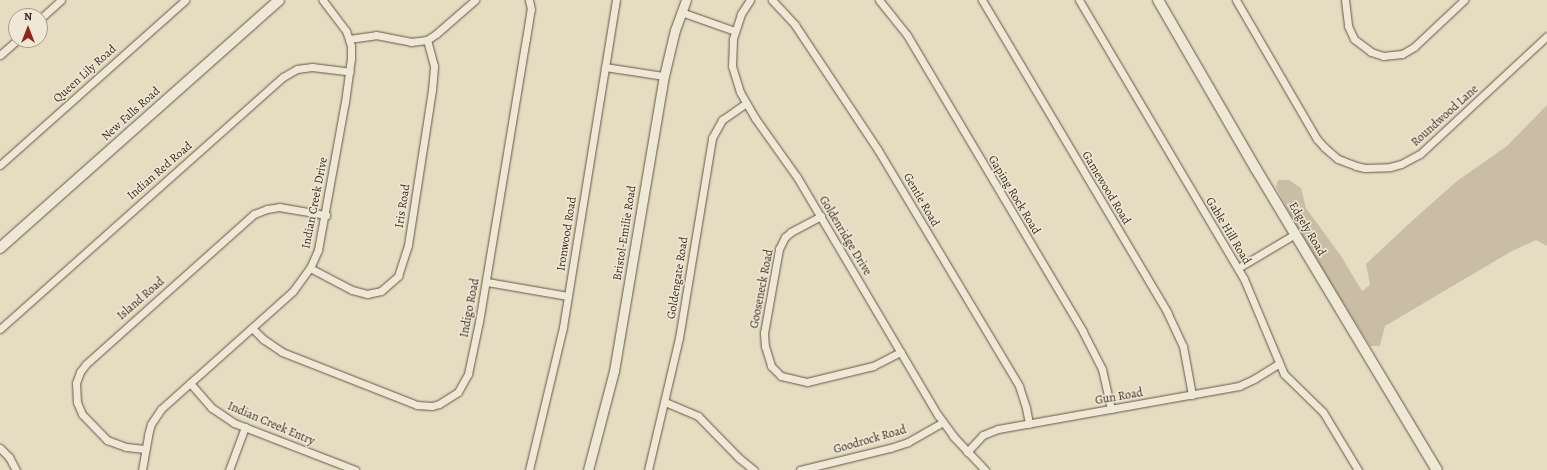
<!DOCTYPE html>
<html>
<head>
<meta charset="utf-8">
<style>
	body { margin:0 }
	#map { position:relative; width:1547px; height:470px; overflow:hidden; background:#e6dcc2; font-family:Alegreya,serif }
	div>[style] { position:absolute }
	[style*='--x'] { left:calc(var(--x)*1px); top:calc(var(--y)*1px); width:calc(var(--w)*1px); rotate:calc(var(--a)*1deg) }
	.green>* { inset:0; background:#c9bea5 }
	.roads { filter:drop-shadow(0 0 1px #645644) drop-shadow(0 0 1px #645644) }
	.minor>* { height:7px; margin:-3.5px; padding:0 3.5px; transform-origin:3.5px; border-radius:3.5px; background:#efe8d7 }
	.tertiary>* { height:9px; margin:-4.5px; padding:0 4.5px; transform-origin:4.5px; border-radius:4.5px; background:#efe8d7 }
	.secondary>* { height:10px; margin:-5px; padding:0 5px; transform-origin:5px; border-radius:5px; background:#efe8d7 }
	span { translate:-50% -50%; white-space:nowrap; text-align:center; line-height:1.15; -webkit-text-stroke:3px #efe8d7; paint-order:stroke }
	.street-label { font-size:12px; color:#39291a }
	.north { position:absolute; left:8px; top:8px; width:40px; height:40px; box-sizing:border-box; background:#efe8d7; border:1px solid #a69c8b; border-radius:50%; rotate:0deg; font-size:11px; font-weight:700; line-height:16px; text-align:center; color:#39291a }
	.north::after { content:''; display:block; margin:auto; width:14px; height:18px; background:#8f2418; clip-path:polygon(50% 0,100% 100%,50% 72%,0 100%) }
</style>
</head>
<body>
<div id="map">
	<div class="green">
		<i style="clip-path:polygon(1547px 105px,1547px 246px,1536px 240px,1512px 251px,1385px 326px,1380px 346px,1370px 346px,1298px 230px,1276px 187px,1278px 180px,1289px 180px,1301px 188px,1306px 208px,1341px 256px,1362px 291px,1370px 285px,1366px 264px,1413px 220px,1457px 181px,1507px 146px)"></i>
	</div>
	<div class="roads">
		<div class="minor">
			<i style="--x:750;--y:0;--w:17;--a:123"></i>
			<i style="--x:741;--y:14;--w:26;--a:108"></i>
			<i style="--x:733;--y:39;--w:27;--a:92"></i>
			<i style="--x:732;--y:66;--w:27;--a:73"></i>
			<i style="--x:740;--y:92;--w:30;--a:60"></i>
			<i style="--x:755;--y:118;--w:72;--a:54.6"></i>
			<i style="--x:797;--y:177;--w:277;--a:59.4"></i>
			<i style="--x:938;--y:415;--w:26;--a:54"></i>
			<i style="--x:953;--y:436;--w:47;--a:46.7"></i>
			<i style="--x:772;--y:0;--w:34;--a:47"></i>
			<i style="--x:795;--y:25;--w:150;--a:56.4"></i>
			<i style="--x:878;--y:150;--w:275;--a:59.1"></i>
			<i style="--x:1019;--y:386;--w:23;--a:72"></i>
			<i style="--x:1026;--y:408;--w:16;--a:79"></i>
			<i style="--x:879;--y:0;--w:45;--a:51.3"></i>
			<i style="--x:907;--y:35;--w:345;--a:59.3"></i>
			<i style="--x:1083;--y:332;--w:42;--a:62.8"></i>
			<i style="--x:1102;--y:369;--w:41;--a:77.3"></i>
			<i style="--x:982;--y:0;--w:363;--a:59.3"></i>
			<i style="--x:1167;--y:312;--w:38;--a:65"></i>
			<i style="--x:1183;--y:346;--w:50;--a:79.6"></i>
			<i style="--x:1079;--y:0;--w:324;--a:59.4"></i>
			<i style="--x:1244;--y:279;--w:103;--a:67.2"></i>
			<i style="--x:1284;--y:374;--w:54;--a:44.3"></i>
			<i style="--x:1323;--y:412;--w:68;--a:58.9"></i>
			<i style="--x:1236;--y:0;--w:161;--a:59.8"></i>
			<i style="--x:1317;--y:139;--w:11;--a:49"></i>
			<i style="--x:1324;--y:147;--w:18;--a:41"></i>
			<i style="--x:1338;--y:159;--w:19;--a:21"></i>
			<i style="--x:1356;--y:166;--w:9;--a:13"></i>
			<i style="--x:1365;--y:168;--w:25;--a:-2"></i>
			<i style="--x:1390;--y:167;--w:11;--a:-15"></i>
			<i style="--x:1401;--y:164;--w:21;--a:-28"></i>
			<i style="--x:1420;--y:154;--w:173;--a:-42.9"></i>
			<i style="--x:1345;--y:0;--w:26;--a:83"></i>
			<i style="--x:1348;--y:26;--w:14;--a:65"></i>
			<i style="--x:1354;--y:39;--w:21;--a:37"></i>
			<i style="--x:1371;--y:52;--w:13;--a:18"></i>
			<i style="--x:1383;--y:56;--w:19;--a:-6"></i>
			<i style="--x:1402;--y:54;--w:14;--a:-30"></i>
			<i style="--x:1414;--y:47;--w:69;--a:-43.2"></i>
			<i style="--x:681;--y:12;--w:57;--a:19.4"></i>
			<i style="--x:40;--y:19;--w:28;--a:-42"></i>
			<i style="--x:349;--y:39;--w:27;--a:-8"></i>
			<i style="--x:376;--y:35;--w:36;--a:11"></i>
			<i style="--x:411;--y:42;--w:16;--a:-7"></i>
			<i style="--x:427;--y:40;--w:11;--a:-34"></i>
			<i style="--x:436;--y:34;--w:52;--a:-41.1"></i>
			<i style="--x:0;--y:55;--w:23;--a:-41"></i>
			<i style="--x:605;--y:67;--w:60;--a:8.7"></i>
			<i style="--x:0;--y:165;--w:248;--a:-41.7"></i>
			<i style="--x:821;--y:216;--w:34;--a:152"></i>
			<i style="--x:791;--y:232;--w:8;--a:140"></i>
			<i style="--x:785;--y:237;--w:13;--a:117"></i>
			<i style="--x:779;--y:249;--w:85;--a:100.1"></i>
			<i style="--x:764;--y:333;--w:13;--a:86"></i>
			<i style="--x:765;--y:346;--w:21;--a:73"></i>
			<i style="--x:771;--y:366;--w:14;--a:45"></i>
			<i style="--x:781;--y:376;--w:27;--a:13"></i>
			<i style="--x:807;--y:382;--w:68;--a:-13.6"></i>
			<i style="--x:873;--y:366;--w:31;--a:-27"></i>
			<i style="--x:310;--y:268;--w:47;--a:27.6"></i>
			<i style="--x:352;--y:290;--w:16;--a:15"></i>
			<i style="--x:367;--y:294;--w:14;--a:-12"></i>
			<i style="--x:381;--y:291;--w:23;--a:-41"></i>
			<i style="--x:398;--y:276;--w:33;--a:-72"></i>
			<i style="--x:408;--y:245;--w:157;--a:-81.2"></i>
			<i style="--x:432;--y:90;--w:24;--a:-85"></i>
			<i style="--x:434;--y:66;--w:27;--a:-105"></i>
			<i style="--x:1238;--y:268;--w:66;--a:-30.8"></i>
			<i style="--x:487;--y:282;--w:82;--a:9.8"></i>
			<i style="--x:252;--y:328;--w:16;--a:45"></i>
			<i style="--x:263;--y:339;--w:23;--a:34"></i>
			<i style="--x:282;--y:352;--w:145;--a:21.4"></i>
			<i style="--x:417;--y:405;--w:15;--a:4"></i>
			<i style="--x:432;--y:406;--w:7;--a:-16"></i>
			<i style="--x:439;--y:404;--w:22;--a:-32"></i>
			<i style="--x:458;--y:392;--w:21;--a:-61"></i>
			<i style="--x:468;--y:374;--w:53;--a:-78.1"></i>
			<i style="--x:479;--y:322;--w:287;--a:-80.6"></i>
			<i style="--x:526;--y:39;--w:30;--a:-81"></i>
			<i style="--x:531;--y:9;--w:9;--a:-103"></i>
			<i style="--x:0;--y:329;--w:379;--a:-41.7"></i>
			<i style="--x:283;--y:77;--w:16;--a:-30"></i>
			<i style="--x:297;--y:69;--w:15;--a:-8"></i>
			<i style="--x:312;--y:67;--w:38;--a:7"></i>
			<i style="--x:190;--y:383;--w:33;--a:49"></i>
			<i style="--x:212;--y:408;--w:27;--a:34"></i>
			<i style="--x:234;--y:423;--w:130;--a:21.2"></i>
			<i style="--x:665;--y:402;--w:36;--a:23"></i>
			<i style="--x:698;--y:416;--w:59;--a:45.7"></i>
			<i style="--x:739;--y:458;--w:19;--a:39"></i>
			<i style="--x:0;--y:448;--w:13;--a:45"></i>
			<i style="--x:9;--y:457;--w:15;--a:62"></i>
			<i style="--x:145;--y:449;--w:19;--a:-174"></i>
			<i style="--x:126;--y:447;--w:20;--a:-160"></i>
			<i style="--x:107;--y:440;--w:36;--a:-134"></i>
			<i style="--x:82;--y:414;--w:13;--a:-113"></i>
			<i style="--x:77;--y:402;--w:19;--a:-93"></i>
			<i style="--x:76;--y:383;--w:12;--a:-70"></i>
			<i style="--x:80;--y:372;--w:10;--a:-53"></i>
			<i style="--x:86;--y:364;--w:225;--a:-41.8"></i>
			<i style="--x:254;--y:214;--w:14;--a:-21"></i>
			<i style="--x:267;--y:209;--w:12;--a:-9"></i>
			<i style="--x:279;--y:207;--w:48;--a:9.7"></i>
			<i style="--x:967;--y:452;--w:23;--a:-47"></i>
			<i style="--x:983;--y:435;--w:16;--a:-22"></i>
			<i style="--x:998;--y:429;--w:245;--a:-10.1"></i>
			<i style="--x:1239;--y:386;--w:17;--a:-25"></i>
			<i style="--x:1254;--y:379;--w:28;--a:-32"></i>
			<i style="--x:142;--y:470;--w:36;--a:-80"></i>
			<i style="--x:148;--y:435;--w:11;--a:-75"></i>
			<i style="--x:151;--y:424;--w:18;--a:-56"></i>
			<i style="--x:161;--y:409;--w:177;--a:-41.8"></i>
			<i style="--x:293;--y:291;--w:29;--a:-54"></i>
			<i style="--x:310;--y:268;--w:20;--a:-66"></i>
			<i style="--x:318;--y:250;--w:150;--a:-79.7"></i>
			<i style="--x:345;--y:102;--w:44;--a:-82.2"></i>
			<i style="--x:351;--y:58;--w:12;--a:-90"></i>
			<i style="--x:351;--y:46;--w:16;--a:-108"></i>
			<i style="--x:346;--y:31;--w:39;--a:-127"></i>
			<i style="--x:229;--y:470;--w:46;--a:-69.6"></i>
			<i style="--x:529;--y:470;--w:147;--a:-76.6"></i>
			<i style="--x:563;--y:327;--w:331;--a:-80.8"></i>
			<i style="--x:648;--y:470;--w:136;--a:-76.8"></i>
			<i style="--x:679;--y:338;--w:203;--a:-80.6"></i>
			<i style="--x:712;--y:138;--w:21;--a:-61"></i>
			<i style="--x:722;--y:120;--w:29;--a:-35"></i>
			<i style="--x:800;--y:470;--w:93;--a:-13.7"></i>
			<i style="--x:890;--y:448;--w:19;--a:-18"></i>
			<i style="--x:908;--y:442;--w:40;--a:-29.7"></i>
		</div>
		<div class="tertiary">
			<i style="--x:588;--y:470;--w:102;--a:-75.3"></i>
			<i style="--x:614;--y:371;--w:299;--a:-80.4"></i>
			<i style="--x:664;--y:76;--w:47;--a:-76.6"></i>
			<i style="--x:675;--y:30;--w:32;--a:-70"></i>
		</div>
		<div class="secondary">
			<i style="--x:1158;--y:0;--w:195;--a:59.9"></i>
			<i style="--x:1256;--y:169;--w:351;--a:59"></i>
			<i style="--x:0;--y:248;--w:373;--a:-41.6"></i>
		</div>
	</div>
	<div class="street-label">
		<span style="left:85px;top:74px;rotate:-42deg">Queen Lily Road</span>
		<span style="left:131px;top:114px;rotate:-42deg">New Falls Road</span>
		<span style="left:1445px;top:116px;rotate:-42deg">Roundwood Lane</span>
		<span style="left:160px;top:171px;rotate:-41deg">Indian Red Road</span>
		<span style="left:1106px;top:188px;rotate:59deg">Gamewood Road</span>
		<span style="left:1014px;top:195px;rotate:59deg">Gaping Rock Road</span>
		<span style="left:921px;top:200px;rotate:60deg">Gentle Road</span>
		<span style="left:315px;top:203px;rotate:-79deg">Indian Creek Drive</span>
		<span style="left:403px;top:206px;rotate:-81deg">Iris Road</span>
		<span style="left:1307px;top:229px;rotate:59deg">Edgely Road</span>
		<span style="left:1228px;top:231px;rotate:59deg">Gable Hill Road</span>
		<span style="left:625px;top:233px;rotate:-81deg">Bristol-Emilie Road</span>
		<span style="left:567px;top:234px;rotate:-81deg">Ironwood Road</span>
		<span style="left:845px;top:236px;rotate:59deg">Goldenridge Drive</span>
		<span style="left:678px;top:278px;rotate:-81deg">Goldengate Road</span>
		<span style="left:762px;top:289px;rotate:-79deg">Gooseneck Road</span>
		<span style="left:141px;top:299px;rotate:-41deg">Island Road</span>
		<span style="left:470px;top:308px;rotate:-79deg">Indigo Road</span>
		<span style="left:1119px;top:397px;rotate:-10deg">Gun Road</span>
		<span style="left:271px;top:424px;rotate:23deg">Indian Creek Entry</span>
		<span style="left:870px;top:440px;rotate:-16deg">Goodrock Road</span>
	</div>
	<div class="north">N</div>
</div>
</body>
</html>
